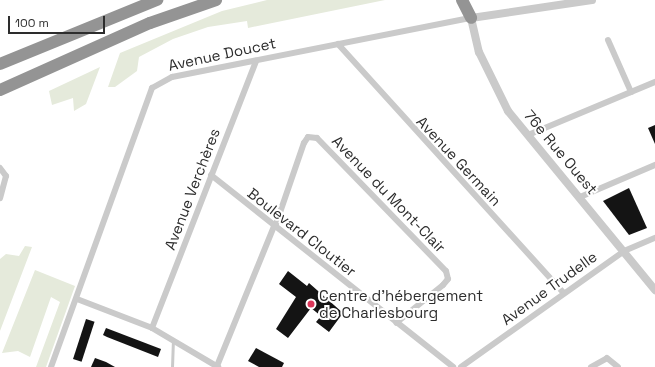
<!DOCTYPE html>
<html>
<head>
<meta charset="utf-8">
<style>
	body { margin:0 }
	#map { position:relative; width:655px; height:367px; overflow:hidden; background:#fff; font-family:"Space Grotesk",sans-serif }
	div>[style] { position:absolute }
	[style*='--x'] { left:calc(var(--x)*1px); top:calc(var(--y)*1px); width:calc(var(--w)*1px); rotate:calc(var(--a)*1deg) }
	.green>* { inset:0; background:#e5eadb }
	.building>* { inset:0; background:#141414; transform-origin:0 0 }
	.service>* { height:3px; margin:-1.5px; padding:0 1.5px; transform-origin:1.5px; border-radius:1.5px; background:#cacaca }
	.minor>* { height:6px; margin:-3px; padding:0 3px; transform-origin:3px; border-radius:3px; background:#cacaca }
	.tertiary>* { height:8px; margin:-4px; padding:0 4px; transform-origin:4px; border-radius:4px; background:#cacaca }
	.motorway>* { height:12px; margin:-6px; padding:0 6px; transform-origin:6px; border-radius:6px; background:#949494 }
	.dots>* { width:11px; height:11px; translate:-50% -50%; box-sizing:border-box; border:2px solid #fff; border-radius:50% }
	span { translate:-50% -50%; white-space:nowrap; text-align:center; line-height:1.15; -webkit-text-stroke:4px #fff; paint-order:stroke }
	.street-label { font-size:15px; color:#2d2d2d }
	.poi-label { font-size:15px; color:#2d2d2d }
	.left { translate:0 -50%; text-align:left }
	.scale { position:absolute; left:8px; top:16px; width:97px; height:18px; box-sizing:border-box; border:2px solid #2d2d2d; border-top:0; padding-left:5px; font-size:12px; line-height:14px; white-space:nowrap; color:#2d2d2d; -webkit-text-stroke:3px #fff; paint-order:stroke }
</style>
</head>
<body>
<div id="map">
	<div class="green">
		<i style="clip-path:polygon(267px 0,385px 0,248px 28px,247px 21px,208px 27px,173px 39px,139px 57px,137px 71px,115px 87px,108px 87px,120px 53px,222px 11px)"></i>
		<i style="clip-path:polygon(100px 67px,86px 104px,74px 111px,73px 98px,52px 105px,49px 91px)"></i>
		<i style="clip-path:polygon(25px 246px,32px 247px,0 331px,0 259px,6px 254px,19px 256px)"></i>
		<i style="clip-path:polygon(35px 270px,75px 286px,46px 367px,36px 367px,60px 302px,51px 297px,30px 357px,18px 351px,2px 353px)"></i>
	</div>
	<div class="building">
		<i style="clip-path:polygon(655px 125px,655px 144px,648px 128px)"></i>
		<i style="clip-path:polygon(629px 188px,647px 228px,629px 235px,603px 201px)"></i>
		<i style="clip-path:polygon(288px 271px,307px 286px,309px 283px,343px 313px,329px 332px,316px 322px,321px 316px,311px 308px,288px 338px,276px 329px,296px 297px,279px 284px)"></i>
		<i style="left:86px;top:319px;width:9px;height:42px;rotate:18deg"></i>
		<i style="clip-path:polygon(106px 328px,161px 349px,158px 357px,107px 337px,103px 335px)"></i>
		<i style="clip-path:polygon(256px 348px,284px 363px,282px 367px,259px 367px,248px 361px)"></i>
		<i style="clip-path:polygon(95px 358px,106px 362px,115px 367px,91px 367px)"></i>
	</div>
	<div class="service">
		<i style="--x:172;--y:367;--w:26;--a:-88"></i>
	</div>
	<div class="minor">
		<i style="--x:608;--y:40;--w:57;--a:66.1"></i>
		<i style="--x:338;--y:44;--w:336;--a:47.8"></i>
		<i style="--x:528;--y:135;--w:138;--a:-22.7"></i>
		<i style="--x:0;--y:168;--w:10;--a:53"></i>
		<i style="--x:6;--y:176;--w:23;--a:105"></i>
		<i style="--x:211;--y:175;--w:309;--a:38.4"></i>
		<i style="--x:580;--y:197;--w:82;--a:-23.1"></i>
		<i style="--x:275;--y:227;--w:89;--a:-71"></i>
		<i style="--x:304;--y:143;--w:7;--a:-56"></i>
		<i style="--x:308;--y:137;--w:9;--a:6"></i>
		<i style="--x:317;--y:138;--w:185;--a:45.9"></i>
		<i style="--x:446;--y:271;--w:8;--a:76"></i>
		<i style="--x:448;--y:279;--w:8;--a:130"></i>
		<i style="--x:443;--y:285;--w:60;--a:141"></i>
		<i style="--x:77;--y:299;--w:80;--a:21.1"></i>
		<i style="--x:152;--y:328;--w:77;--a:30.6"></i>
		<i style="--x:152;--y:328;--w:287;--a:-68.7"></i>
		<i style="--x:217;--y:366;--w:151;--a:-67.8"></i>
		<i style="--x:51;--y:367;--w:297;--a:-70.1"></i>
		<i style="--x:152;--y:88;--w:23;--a:-29"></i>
		<i style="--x:172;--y:77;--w:305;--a:-11.2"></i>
		<i style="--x:461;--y:367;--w:200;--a:-35.4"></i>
		<i style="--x:624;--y:251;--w:34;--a:-23"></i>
		<i style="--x:591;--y:367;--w:18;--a:-29"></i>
		<i style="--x:607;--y:358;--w:14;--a:39"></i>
	</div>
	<div class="tertiary">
		<i style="--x:592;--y:0;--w:122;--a:171.5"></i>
		<i style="--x:471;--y:18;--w:35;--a:77"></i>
		<i style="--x:479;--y:52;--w:66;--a:63.8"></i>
		<i style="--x:508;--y:111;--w:232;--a:50.6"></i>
	</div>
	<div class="motorway">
		<i style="--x:462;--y:0;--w:20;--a:63"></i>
		<i style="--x:0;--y:64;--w:170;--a:-22.2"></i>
		<i style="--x:0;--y:90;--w:164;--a:-24.1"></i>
		<i style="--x:150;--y:23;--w:70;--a:-19.2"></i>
	</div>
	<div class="dots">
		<i style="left:311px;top:304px;background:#dc375a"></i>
	</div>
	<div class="street-label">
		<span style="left:222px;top:54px;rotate:-12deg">Avenue Doucet</span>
		<span style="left:561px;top:152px;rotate:50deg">76e Rue Ouest</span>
		<span style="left:459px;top:161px;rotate:47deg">Avenue Germain</span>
		<span style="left:192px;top:189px;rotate:-69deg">Avenue Verchères</span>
		<span style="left:389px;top:194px;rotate:46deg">Avenue du Mont-Clair</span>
		<span style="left:302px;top:232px;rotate:38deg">Boulevard Cloutier</span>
		<span style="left:549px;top:288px;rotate:-36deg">Avenue Trudelle</span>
	</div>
	<div class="poi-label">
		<span class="left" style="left:319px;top:304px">Centre d'hébergement<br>de Charlesbourg</span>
	</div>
	<div class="scale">100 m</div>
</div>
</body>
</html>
